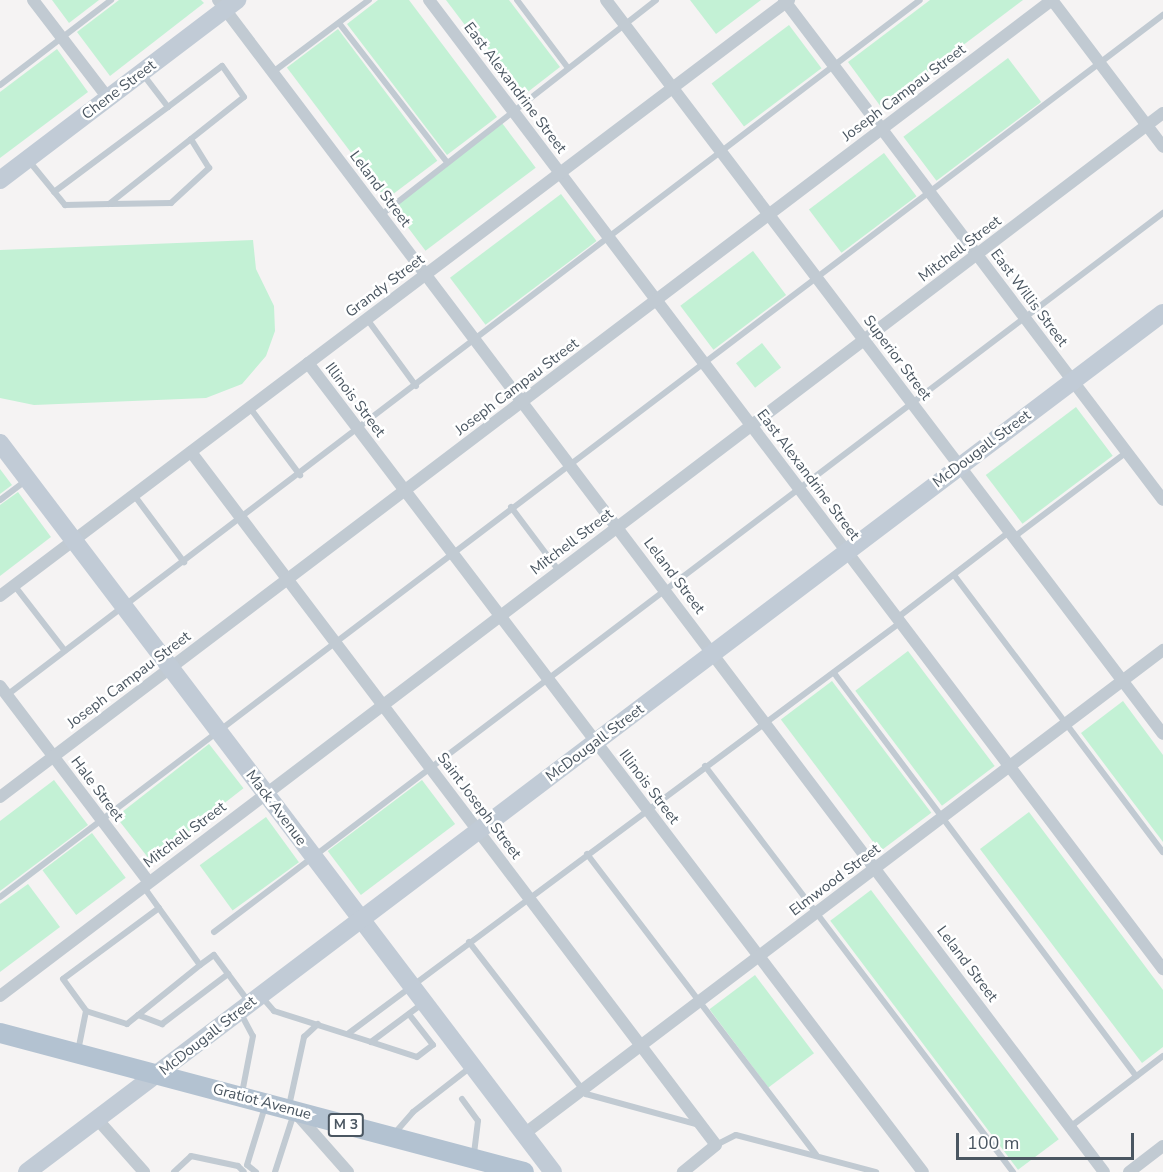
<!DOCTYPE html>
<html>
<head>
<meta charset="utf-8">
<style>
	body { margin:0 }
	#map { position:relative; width:1163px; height:1172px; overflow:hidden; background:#f5f3f3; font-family:"Nunito Sans",sans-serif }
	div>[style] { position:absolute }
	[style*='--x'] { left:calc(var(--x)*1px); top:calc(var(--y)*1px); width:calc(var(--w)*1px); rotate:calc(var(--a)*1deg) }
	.green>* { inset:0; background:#c3f1d5; transform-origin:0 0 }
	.lane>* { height:6px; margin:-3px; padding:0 3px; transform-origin:3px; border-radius:3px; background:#c1cad2 }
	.street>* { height:12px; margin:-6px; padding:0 6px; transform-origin:6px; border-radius:6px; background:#c1cad2 }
	.secondary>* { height:18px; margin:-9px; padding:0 9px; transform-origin:9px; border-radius:9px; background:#c1cbd6 }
	.primary>* { height:20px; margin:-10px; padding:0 10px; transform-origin:10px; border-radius:10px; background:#b3c2d1 }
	span { translate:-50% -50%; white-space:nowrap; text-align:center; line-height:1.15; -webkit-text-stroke:5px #fff; paint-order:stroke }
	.shield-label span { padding:2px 4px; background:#fff; border:2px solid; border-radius:4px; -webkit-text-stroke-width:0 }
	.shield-label { font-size:14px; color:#4a5661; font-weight:700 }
	.street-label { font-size:15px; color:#4a5661 }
	.scale { position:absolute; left:956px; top:1133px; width:178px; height:27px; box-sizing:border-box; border:3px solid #4a5661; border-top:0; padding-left:8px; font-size:18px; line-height:21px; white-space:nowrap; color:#4a5661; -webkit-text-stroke:4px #fff; paint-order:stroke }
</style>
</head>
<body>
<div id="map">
	<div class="green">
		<i style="clip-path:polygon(52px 0,99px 0,69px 23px)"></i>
		<i style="clip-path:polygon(119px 0,201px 0,204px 3px,110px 76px,77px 32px)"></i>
		<i style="clip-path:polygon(378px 0,409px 0,497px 117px,447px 155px,347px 24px)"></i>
		<i style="clip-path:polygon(446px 0,509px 0,560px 67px,520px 98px)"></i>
		<i style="clip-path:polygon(690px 0,761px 0,716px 34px)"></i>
		<i style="clip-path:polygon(930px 0,1023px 0,881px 107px,848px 62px)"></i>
		<i style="left:789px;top:25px;width:54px;height:97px;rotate:53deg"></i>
		<i style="left:338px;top:29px;width:165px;height:64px;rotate:53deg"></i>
		<i style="clip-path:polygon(57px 49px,88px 92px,0 158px,0 92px)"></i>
		<i style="left:1008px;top:58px;width:55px;height:131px;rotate:53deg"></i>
		<i style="left:502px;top:123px;width:56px;height:138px;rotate:53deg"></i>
		<i style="left:884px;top:153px;width:54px;height:94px;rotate:53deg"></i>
		<i style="left:561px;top:194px;width:59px;height:139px;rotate:53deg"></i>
		<i style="clip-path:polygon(253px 240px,256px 269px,274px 306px,275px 331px,266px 356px,242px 384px,206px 398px,34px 405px,0 398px,0 250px)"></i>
		<i style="left:753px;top:251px;width:55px;height:91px;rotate:53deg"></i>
		<i style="left:762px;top:343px;width:31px;height:33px;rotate:52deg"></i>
		<i style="left:1076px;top:407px;width:61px;height:113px;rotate:53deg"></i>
		<i style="clip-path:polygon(0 469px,12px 485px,0 494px)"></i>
		<i style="clip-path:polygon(18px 492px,51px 537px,0 576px,0 505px)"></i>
		<i style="left:908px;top:651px;width:144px;height:66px;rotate:53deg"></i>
		<i style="left:832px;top:681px;width:165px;height:64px;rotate:53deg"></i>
		<i style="clip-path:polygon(1123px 701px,1163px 755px,1163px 842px,1081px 733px)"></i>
		<i style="left:209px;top:744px;width:56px;height:118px;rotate:52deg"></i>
		<i style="clip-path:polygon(54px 780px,88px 825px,0 891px,0 821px)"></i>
		<i style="left:422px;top:780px;width:55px;height:118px;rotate:53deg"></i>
		<i style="clip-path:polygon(1029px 812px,1163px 990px,1163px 1047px,1142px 1063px,980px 849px)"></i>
		<i style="left:266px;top:817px;width:56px;height:82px;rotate:54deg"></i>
		<i style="left:92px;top:833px;width:56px;height:62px;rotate:53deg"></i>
		<i style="clip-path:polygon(28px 884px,60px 927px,0 972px,0 904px)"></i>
		<i style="left:871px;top:890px;width:312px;height:51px;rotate:53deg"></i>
		<i style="left:755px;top:975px;width:98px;height:57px;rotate:53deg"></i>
	</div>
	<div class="lane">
		<i style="--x:517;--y:0;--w:85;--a:53.1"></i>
		<i style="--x:339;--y:23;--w:175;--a:52.2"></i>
		<i style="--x:273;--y:72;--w:120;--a:-36.9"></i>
		<i style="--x:0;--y:85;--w:140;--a:-37.4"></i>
		<i style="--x:29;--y:161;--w:57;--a:50.7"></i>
		<i style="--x:65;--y:205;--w:44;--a:-1.3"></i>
		<i style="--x:109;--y:204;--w:172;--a:-38.4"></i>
		<i style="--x:244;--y:97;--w:38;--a:-125"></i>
		<i style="--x:222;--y:66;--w:68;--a:142.8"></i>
		<i style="--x:168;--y:107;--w:43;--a:-127.4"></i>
		<i style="--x:54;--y:192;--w:142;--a:-36.7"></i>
		<i style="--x:111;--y:204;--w:60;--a:-1"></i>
		<i style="--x:171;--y:203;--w:52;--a:-42.6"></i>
		<i style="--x:209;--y:168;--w:34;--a:-122"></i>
		<i style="--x:381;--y:215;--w:349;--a:-38"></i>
		<i style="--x:367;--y:319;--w:83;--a:53.8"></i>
		<i style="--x:250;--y:408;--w:84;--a:53.3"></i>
		<i style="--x:134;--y:495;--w:84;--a:53.3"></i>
		<i style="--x:0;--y:500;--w:34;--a:-37"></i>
		<i style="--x:511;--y:507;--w:80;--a:53.1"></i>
		<i style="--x:1014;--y:537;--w:141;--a:-37"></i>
		<i style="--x:954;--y:575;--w:347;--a:53"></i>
		<i style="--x:14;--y:585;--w:83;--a:52.3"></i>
		<i style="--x:897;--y:618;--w:141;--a:-37.5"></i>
		<i style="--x:834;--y:673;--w:504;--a:53.15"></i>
		<i style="--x:7;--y:695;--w:1147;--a:-37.28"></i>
		<i style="--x:705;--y:766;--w:510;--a:52.82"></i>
		<i style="--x:587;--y:854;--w:378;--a:52.7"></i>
		<i style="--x:143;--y:886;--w:97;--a:54.2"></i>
		<i style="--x:200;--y:965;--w:17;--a:-36"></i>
		<i style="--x:214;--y:955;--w:57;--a:53.5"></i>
		<i style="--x:0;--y:897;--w:1460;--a:-37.18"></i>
		<i style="--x:159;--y:908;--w:119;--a:143.5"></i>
		<i style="--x:63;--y:979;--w:39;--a:54"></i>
		<i style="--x:86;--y:1011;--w:43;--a:17.6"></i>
		<i style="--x:127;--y:1024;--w:94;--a:-38.9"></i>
		<i style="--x:214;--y:932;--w:1191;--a:-37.15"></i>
		<i style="--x:469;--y:942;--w:192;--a:52.4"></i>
		<i style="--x:586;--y:1094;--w:117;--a:15.3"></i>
		<i style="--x:261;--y:996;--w:20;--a:49"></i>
		<i style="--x:274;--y:1011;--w:102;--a:17.7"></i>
		<i style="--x:371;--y:1042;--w:64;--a:-36.7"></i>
		<i style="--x:240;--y:1012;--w:27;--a:62"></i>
		<i style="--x:253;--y:1036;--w:58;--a:100.9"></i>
		<i style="--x:138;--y:1015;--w:26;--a:21"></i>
		<i style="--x:162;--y:1024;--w:83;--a:-37.1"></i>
		<i style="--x:349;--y:1033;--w:688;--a:-36.67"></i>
		<i style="--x:371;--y:1042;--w:48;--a:18.1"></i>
		<i style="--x:417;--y:1057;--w:20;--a:-37"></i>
		<i style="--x:433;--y:1045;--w:39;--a:-128"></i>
		<i style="--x:78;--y:1051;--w:41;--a:-78.7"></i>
		<i style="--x:462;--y:1099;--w:27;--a:54"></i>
		<i style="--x:478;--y:1121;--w:35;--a:97"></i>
		<i style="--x:289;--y:1106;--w:71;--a:-77.7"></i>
		<i style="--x:304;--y:1037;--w:19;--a:-43"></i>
		<i style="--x:1070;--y:1127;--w:117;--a:-37.4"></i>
		<i style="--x:394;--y:1134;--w:29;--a:-49"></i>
		<i style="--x:413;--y:1112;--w:75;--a:-37.9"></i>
		<i style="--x:716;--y:1145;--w:22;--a:-27"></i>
		<i style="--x:736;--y:1135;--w:145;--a:14.8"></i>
		<i style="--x:174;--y:1172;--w:23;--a:-43"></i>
		<i style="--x:191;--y:1156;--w:48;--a:12"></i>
		<i style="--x:238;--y:1166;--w:8;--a:45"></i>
		<i style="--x:256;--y:1172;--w:11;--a:-142"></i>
		<i style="--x:247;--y:1165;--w:61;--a:-72.8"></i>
		<i style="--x:275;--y:1172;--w:62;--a:-72.1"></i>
	</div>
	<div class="street">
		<i style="--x:33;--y:0;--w:123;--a:52.6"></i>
		<i style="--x:218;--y:0;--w:1469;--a:52.91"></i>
		<i style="--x:429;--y:0;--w:1216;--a:52.86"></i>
		<i style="--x:606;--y:0;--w:921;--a:52.81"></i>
		<i style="--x:784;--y:0;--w:627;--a:52.84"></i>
		<i style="--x:1052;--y:0;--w:184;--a:52.9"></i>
		<i style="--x:308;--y:363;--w:1016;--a:52.76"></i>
		<i style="--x:191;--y:452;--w:869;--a:52.85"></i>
		<i style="--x:716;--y:1145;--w:43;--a:140.7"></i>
		<i style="--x:0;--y:596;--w:989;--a:-37.07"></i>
		<i style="--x:0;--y:686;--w:245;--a:52.8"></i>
		<i style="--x:0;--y:797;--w:1320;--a:-37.15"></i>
		<i style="--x:0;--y:996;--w:1460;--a:-37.21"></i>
		<i style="--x:295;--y:1112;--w:80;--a:48.5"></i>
		<i style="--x:97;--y:1119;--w:71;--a:48.4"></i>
		<i style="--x:524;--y:1134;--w:802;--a:-37.14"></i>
		<i style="--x:1129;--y:1172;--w:43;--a:-37.4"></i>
	</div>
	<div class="secondary">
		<i style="--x:0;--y:180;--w:298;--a:-37.2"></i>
		<i style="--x:0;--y:443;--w:915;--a:52.82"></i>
		<i style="--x:27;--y:1172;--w:1424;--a:-37.1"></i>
	</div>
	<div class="primary">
		<i style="--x:0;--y:1033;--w:542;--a:14.86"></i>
	</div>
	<div class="shield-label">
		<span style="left:346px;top:1125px">M 3</span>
	</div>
	<div class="street-label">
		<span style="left:515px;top:88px;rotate:53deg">East Alexandrine Street</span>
		<span style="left:119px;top:90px;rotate:-37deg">Chene Street</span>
		<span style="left:904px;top:93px;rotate:-37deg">Joseph Campau Street</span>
		<span style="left:380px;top:189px;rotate:53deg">Leland Street</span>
		<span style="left:960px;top:249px;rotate:-37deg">Mitchell Street</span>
		<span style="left:385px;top:286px;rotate:-37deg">Grandy Street</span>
		<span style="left:1029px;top:298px;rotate:53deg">East Willis Street</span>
		<span style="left:897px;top:358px;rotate:53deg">Superior Street</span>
		<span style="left:517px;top:387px;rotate:-37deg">Joseph Campau Street</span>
		<span style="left:355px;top:400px;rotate:53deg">Illinois Street</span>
		<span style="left:982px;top:449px;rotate:-37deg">McDougall Street</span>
		<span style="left:808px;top:475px;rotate:53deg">East Alexandrine Street</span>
		<span style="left:572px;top:542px;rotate:-37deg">Mitchell Street</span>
		<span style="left:674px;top:576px;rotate:53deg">Leland Street</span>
		<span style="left:129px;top:680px;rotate:-37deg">Joseph Campau Street</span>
		<span style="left:595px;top:743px;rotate:-37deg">McDougall Street</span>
		<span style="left:649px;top:787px;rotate:53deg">Illinois Street</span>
		<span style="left:97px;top:789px;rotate:53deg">Hale Street</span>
		<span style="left:479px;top:806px;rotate:53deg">Saint Joseph Street</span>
		<span style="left:276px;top:808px;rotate:53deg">Mack Avenue</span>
		<span style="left:185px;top:835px;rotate:-37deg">Mitchell Street</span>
		<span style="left:835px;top:880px;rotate:-37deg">Elmwood Street</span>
		<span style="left:967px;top:964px;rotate:53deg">Leland Street</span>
		<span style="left:208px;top:1036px;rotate:-38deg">McDougall Street</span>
		<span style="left:262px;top:1102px;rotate:15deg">Gratiot Avenue</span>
	</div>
	<div class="scale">100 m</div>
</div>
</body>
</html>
